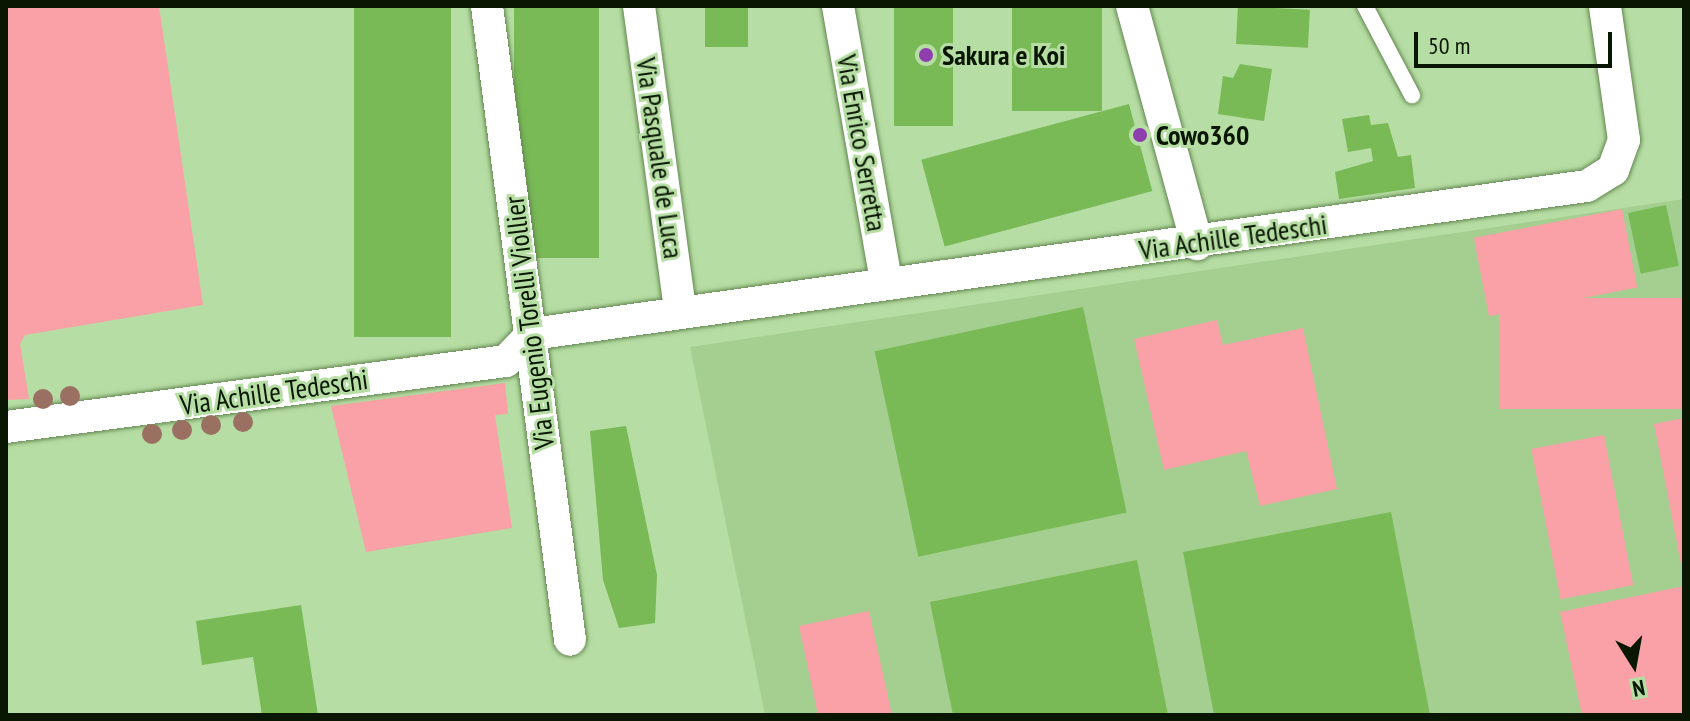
<!DOCTYPE html>
<html>
<head>
<meta charset="utf-8">
<style>
	body { margin:0 }
	#map { position:relative; width:1690px; height:721px; overflow:hidden; background:#b6dda3; font-family:"PT Sans Narrow",sans-serif }
	div>[style] { position:absolute }
	[style*='--x'] { left:calc(var(--x)*1px); top:calc(var(--y)*1px); width:calc(var(--w)*1px); rotate:calc(var(--a)*1deg) }
	.built>* { inset:0; background:#a5cf91 }
	.green>* { inset:0; background:#f9a1a6; transform-origin:0 0 }
	.building>* { inset:0; background:#79b956; transform-origin:0 0 }
	.roads { filter:drop-shadow(0 0 2px #628650) drop-shadow(0 0 2px #628650) }
	.lane>* { height:16px; margin:-8px; padding:0 8px; transform-origin:8px; border-radius:8px; background:#fff }
	.street>* { height:32px; margin:-16px; padding:0 16px; transform-origin:16px; border-radius:16px; background:#fff }
	.trees>* { width:20px; height:20px; margin:-10px; border-radius:50%; background:#997062 }
	.dots>* { width:22px; height:22px; translate:-50% -50%; box-sizing:border-box; border:4px solid #b6dda3; border-radius:50% }
	span { translate:-50% -50%; white-space:nowrap; text-align:center; line-height:1.15; -webkit-text-stroke:6px #b6dda3; paint-order:stroke }
	.poi-label { font-size:28px; color:#081602; font-weight:700 }
	.left { translate:0 -50%; text-align:left }
	.street-label { font-size:28px; color:#081602 }
	.frame { position:absolute; inset:0; border:8px solid #081602; pointer-events:none }
	.north { position:absolute; left:1594px; top:625px; width:80px; height:80px; -webkit-text-stroke:6px #b6dda3; paint-order:stroke; rotate:169deg; font-size:22px; font-weight:700; line-height:32px; text-align:center; color:#081602 }
	.north::after { content:''; display:block; margin:auto; width:28px; height:36px; background:#081602; clip-path:polygon(50% 0,100% 100%,50% 72%,0 100%) }
	.scale { position:absolute; left:1414px; top:32px; width:198px; height:36px; box-sizing:border-box; border:4px solid #081602; border-top:0; padding-left:10px; font-size:24px; line-height:28px; white-space:nowrap; color:#081602; -webkit-text-stroke:6px #b6dda3; paint-order:stroke }
</style>
</head>
<body>
<div id="map">
	<div class="built">
		<i style="clip-path:polygon(1684px 199px,1684px 715px,765px 715px,690px 347px)"></i>
	</div>
	<div class="green">
		<i style="clip-path:polygon(6px 6px,159px 6px,203px 305px,25px 335px,20px 344px,29px 399px,6px 400px)"></i>
		<i style="left:1622px;top:209px;width:80px;height:151px;rotate:79deg"></i>
		<i style="left:1684px;top:298px;width:111px;height:185px;rotate:90deg"></i>
		<i style="clip-path:polygon(1217px 320px,1223px 345px,1303px 328px,1337px 489px,1260px 506px,1246px 451px,1164px 470px,1134px 339px)"></i>
		<i style="clip-path:polygon(505px 383px,508px 414px,495px 415px,512px 528px,366px 552px,331px 406px)"></i>
		<i style="clip-path:polygon(1684px 418px,1684px 575px,1683px 575px,1654px 424px)"></i>
		<i style="left:1604px;top:435px;width:153px;height:74px;rotate:79deg"></i>
		<i style="clip-path:polygon(1684px 586px,1684px 715px,1582px 715px,1560px 612px)"></i>
		<i style="clip-path:polygon(869px 611px,892px 715px,818px 715px,799px 626px)"></i>
	</div>
	<div class="building">
		<i style="left:354px;top:6px;width:97px;height:331px"></i>
		<i style="left:514px;top:6px;width:85px;height:252px"></i>
		<i style="left:705px;top:6px;width:43px;height:41px"></i>
		<i style="left:894px;top:6px;width:59px;height:120px"></i>
		<i style="left:1012px;top:6px;width:90px;height:105px"></i>
		<i style="left:1238px;top:6px;width:72px;height:38px;rotate:3deg"></i>
		<i style="clip-path:polygon(1240px 64px,1272px 69px,1264px 121px,1218px 114px,1223px 76px,1233px 78px)"></i>
		<i style="left:1129px;top:104px;width:90px;height:215px;rotate:75deg"></i>
		<i style="clip-path:polygon(1369px 115px,1371px 125px,1388px 123px,1398px 157px,1411px 155px,1415px 188px,1339px 199px,1335px 172px,1373px 161px,1371px 148px,1348px 152px,1342px 119px)"></i>
		<i style="left:1666px;top:205px;width:62px;height:39px;rotate:78deg"></i>
		<i style="left:1083px;top:307px;width:210px;height:213px;rotate:78deg"></i>
		<i style="clip-path:polygon(626px 426px,657px 575px,655px 623px,619px 628px,603px 580px,590px 431px)"></i>
		<i style="clip-path:polygon(1391px 512px,1430px 715px,1214px 715px,1183px 552px)"></i>
		<i style="clip-path:polygon(1137px 560px,1168px 715px,953px 715px,930px 602px)"></i>
		<i style="clip-path:polygon(301px 605px,318px 715px,262px 715px,253px 657px,202px 665px,196px 621px)"></i>
	</div>
	<div class="roads">
		<div class="lane">
			<i style="--x:1365;--y:6;--w:101;--a:62.2"></i>
		</div>
		<div class="street">
			<i style="--x:487;--y:6;--w:639;--a:82.54"></i>
			<i style="--x:639;--y:6;--w:307;--a:82.3"></i>
			<i style="--x:838;--y:6;--w:278;--a:80.1"></i>
			<i style="--x:1132;--y:6;--w:247;--a:74.7"></i>
			<i style="--x:532;--y:334;--w:1065;--a:-7.99"></i>
			<i style="--x:1587;--y:186;--w:31;--a:-32"></i>
			<i style="--x:1613;--y:170;--w:32;--a:-70"></i>
			<i style="--x:1624;--y:140;--w:135;--a:-98.1"></i>
			<i style="--x:6;--y:427;--w:504;--a:-7.52"></i>
			<i style="--x:506;--y:361;--w:37;--a:-46"></i>
		</div>
	</div>
	<div class="trees">
		<i style="left:70px;top:396px"></i>
		<i style="left:43px;top:399px"></i>
		<i style="left:243px;top:422px"></i>
		<i style="left:211px;top:425px"></i>
		<i style="left:182px;top:430px"></i>
		<i style="left:152px;top:434px"></i>
	</div>
	<div class="dots">
		<i style="left:926px;top:55px;background:#8f3ead"></i>
		<i style="left:1140px;top:135px;background:#8f3ead"></i>
	</div>
	<div class="poi-label">
		<span class="left" style="left:942px;top:55px">Sakura e Koi</span>
		<span class="left" style="left:1156px;top:135px">Cowo360</span>
	</div>
	<div class="street-label">
		<span style="left:862px;top:143px;rotate:80deg">Via Enrico Serretta</span>
		<span style="left:660px;top:158px;rotate:82deg">Via Pasquale de Luca</span>
		<span style="left:1233px;top:237px;rotate:-8deg">Via Achille Tedeschi</span>
		<span style="left:529px;top:323px;rotate:-97deg">Via Eugenio Torelli Viollier</span>
		<span style="left:274px;top:392px;rotate:-8deg">Via Achille Tedeschi</span>
	</div>
	<div class="frame"></div>
	<div class="north">N</div>
	<div class="scale">50 m</div>
</div>
</body>
</html>
